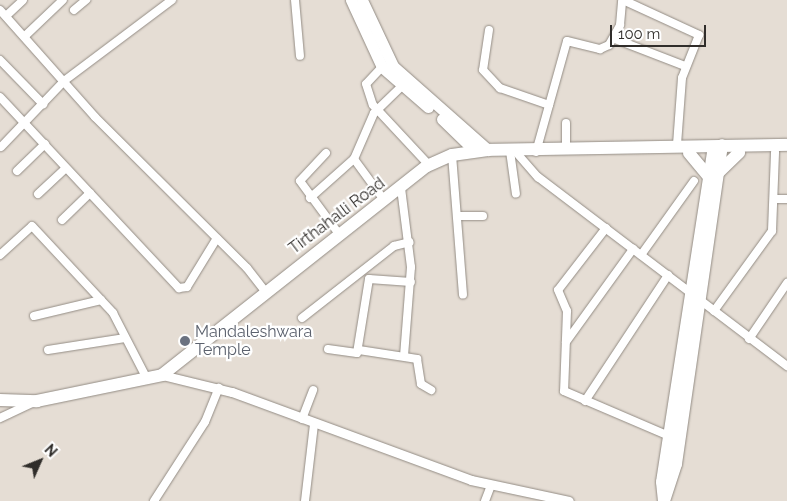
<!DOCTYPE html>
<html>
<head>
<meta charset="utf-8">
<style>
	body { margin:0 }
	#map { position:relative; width:787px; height:501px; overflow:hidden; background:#e5ddd4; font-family:Raleway,sans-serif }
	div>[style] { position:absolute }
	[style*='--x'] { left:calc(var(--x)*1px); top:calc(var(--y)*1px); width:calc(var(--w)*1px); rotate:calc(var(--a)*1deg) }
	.roads { filter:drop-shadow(0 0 1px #938c84) drop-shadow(0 0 1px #938c84) }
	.minor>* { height:8px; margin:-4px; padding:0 4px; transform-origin:4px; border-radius:4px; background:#fff }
	.tertiary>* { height:9px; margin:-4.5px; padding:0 4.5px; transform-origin:4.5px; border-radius:4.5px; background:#fff }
	.primary>* { height:11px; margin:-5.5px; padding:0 5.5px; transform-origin:5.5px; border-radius:5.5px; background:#fff }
	.trunk>* { height:12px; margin:-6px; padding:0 6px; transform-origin:6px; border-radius:6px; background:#fff }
	.dots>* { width:14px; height:14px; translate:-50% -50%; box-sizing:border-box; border:2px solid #fff; border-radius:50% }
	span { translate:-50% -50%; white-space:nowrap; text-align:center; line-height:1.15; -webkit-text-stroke:4.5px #fff; paint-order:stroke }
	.street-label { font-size:16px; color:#302d2a }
	.worship-label { font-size:16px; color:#5b616d }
	.left { translate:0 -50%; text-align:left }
	.north { position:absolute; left:15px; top:436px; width:50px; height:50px; -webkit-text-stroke:4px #fff; paint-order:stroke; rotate:46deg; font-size:14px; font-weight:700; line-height:20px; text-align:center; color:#302d2a }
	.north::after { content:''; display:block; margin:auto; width:18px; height:22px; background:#302d2a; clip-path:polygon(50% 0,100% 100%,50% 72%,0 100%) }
	.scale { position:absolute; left:610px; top:25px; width:96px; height:22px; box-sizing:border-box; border:2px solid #302d2a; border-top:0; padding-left:6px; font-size:15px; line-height:18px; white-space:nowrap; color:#302d2a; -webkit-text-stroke:4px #fff; paint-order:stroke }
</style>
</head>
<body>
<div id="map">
	<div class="roads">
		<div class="minor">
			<i style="--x:295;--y:0;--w:56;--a:84.9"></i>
			<i style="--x:623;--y:0;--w:84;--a:24.7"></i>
			<i style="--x:699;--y:35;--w:46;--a:111.6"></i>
			<i style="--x:682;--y:78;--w:67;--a:94.3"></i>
			<i style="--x:0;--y:10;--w:143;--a:48.4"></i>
			<i style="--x:95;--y:117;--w:214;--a:44.8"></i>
			<i style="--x:247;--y:268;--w:31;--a:52"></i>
			<i style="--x:74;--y:10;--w:16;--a:-40"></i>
			<i style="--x:6;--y:16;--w:23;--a:-43"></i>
			<i style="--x:489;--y:30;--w:40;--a:98.5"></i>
			<i style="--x:483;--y:70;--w:25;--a:47"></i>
			<i style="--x:500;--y:88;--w:52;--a:19.1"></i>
			<i style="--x:25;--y:36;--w:52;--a:-43.5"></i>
			<i style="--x:615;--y:39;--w:75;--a:21.1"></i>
			<i style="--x:0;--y:60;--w:62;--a:45.7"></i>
			<i style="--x:382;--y:67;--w:23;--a:133"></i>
			<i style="--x:366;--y:84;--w:22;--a:72"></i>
			<i style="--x:373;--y:105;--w:82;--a:47"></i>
			<i style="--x:0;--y:97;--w:262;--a:46.9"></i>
			<i style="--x:179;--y:288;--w:8;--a:-7"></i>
			<i style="--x:187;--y:287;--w:57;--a:-58.5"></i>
			<i style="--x:566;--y:123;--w:27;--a:90"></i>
			<i style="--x:1;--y:147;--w:91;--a:-46.3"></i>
			<i style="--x:64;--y:81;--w:135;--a:-36.9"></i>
			<i style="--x:510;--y:151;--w:43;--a:82.1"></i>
			<i style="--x:515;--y:151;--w:35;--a:49"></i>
			<i style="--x:538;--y:177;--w:313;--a:37.2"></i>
			<i style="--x:536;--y:152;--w:115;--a:-74.4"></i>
			<i style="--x:567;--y:41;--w:34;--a:14"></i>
			<i style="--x:600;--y:49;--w:10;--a:-24"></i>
			<i style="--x:609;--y:45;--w:23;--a:-61"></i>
			<i style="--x:620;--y:25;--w:25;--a:-85"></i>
			<i style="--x:326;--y:153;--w:38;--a:133"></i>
			<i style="--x:300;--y:181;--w:66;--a:53.7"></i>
			<i style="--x:452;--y:155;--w:140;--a:85.5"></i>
			<i style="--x:354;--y:159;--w:51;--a:53.8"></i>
			<i style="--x:17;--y:171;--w:39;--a:-44"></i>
			<i style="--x:401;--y:188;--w:80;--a:82.8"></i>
			<i style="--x:411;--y:267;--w:88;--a:94.5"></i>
			<i style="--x:38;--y:194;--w:38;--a:-43"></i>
			<i style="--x:310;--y:198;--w:59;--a:-41.6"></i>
			<i style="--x:354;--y:159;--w:50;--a:-66.5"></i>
			<i style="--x:374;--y:113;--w:39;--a:-44"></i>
			<i style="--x:775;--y:199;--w:12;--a:0"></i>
			<i style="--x:457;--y:216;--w:26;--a:0"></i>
			<i style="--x:62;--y:220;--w:39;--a:-44"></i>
			<i style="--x:606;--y:228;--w:78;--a:127.7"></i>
			<i style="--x:558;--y:290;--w:23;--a:67"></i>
			<i style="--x:567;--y:311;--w:80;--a:92.1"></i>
			<i style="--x:564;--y:391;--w:114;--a:23.2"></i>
			<i style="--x:0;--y:255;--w:43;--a:-42.2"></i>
			<i style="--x:32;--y:226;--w:119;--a:47"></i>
			<i style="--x:113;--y:313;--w:74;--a:62.7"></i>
			<i style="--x:641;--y:255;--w:91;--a:-54.4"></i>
			<i style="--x:714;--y:311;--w:99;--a:-54.1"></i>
			<i style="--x:772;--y:231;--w:79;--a:-87.8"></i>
			<i style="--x:34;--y:316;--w:69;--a:-13.4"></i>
			<i style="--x:302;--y:318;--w:117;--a:-38"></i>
			<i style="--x:394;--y:246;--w:16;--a:-14"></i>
			<i style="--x:749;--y:339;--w:68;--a:-55.8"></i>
			<i style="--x:566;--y:342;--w:115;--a:-54.2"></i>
			<i style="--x:328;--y:349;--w:29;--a:8"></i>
			<i style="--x:357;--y:353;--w:75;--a:-80.8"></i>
			<i style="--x:369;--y:279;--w:42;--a:4.1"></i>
			<i style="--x:48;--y:350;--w:78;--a:-8.9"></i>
			<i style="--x:359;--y:350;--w:59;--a:8.8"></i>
			<i style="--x:417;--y:359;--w:25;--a:81"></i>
			<i style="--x:421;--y:384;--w:12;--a:31"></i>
			<i style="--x:585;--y:401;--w:151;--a:-56.6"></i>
			<i style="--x:0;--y:418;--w:38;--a:-25"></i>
			<i style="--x:302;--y:419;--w:31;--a:-69"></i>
			<i style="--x:154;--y:501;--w:94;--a:-57.2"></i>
			<i style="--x:205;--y:422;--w:37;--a:-68"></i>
			<i style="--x:305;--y:501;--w:78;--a:-83.3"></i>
			<i style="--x:485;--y:501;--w:17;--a:-69"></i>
		</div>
		<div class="tertiary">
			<i style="--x:162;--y:375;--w:72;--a:13.7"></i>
			<i style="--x:232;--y:392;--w:255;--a:20.2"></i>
			<i style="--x:471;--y:480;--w:100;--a:12.1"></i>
		</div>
		<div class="primary">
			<i style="--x:351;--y:0;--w:74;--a:65.2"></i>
			<i style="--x:382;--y:67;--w:61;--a:41"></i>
			<i style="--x:362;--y:0;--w:73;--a:64.8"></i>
			<i style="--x:393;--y:66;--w:127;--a:41.5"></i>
			<i style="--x:442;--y:119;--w:46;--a:44.1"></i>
		</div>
		<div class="trunk">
			<i style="--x:689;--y:153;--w:33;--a:50"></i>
			<i style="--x:719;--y:172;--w:28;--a:-44"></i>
			<i style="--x:0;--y:400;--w:37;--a:2"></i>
			<i style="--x:37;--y:401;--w:128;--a:-11.7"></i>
			<i style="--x:162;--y:375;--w:337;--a:-38.3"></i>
			<i style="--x:427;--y:166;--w:27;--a:-24"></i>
			<i style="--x:452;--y:155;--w:36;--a:-8"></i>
			<i style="--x:488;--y:150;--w:299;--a:-1"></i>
			<i style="--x:664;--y:501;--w:39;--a:-72"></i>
			<i style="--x:676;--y:464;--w:322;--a:-81.8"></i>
			<i style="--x:664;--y:501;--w:19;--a:-96"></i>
			<i style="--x:662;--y:482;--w:334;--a:-81.2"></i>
		</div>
	</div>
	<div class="dots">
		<i style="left:185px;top:341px;background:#6b7280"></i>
	</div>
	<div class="street-label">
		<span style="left:337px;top:216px;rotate:-37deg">Tirthahalli Road</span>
	</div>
	<div class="worship-label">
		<span class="left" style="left:195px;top:341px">Mandaleshwara<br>Temple</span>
	</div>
	<div class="north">N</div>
	<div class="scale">100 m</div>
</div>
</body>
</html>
